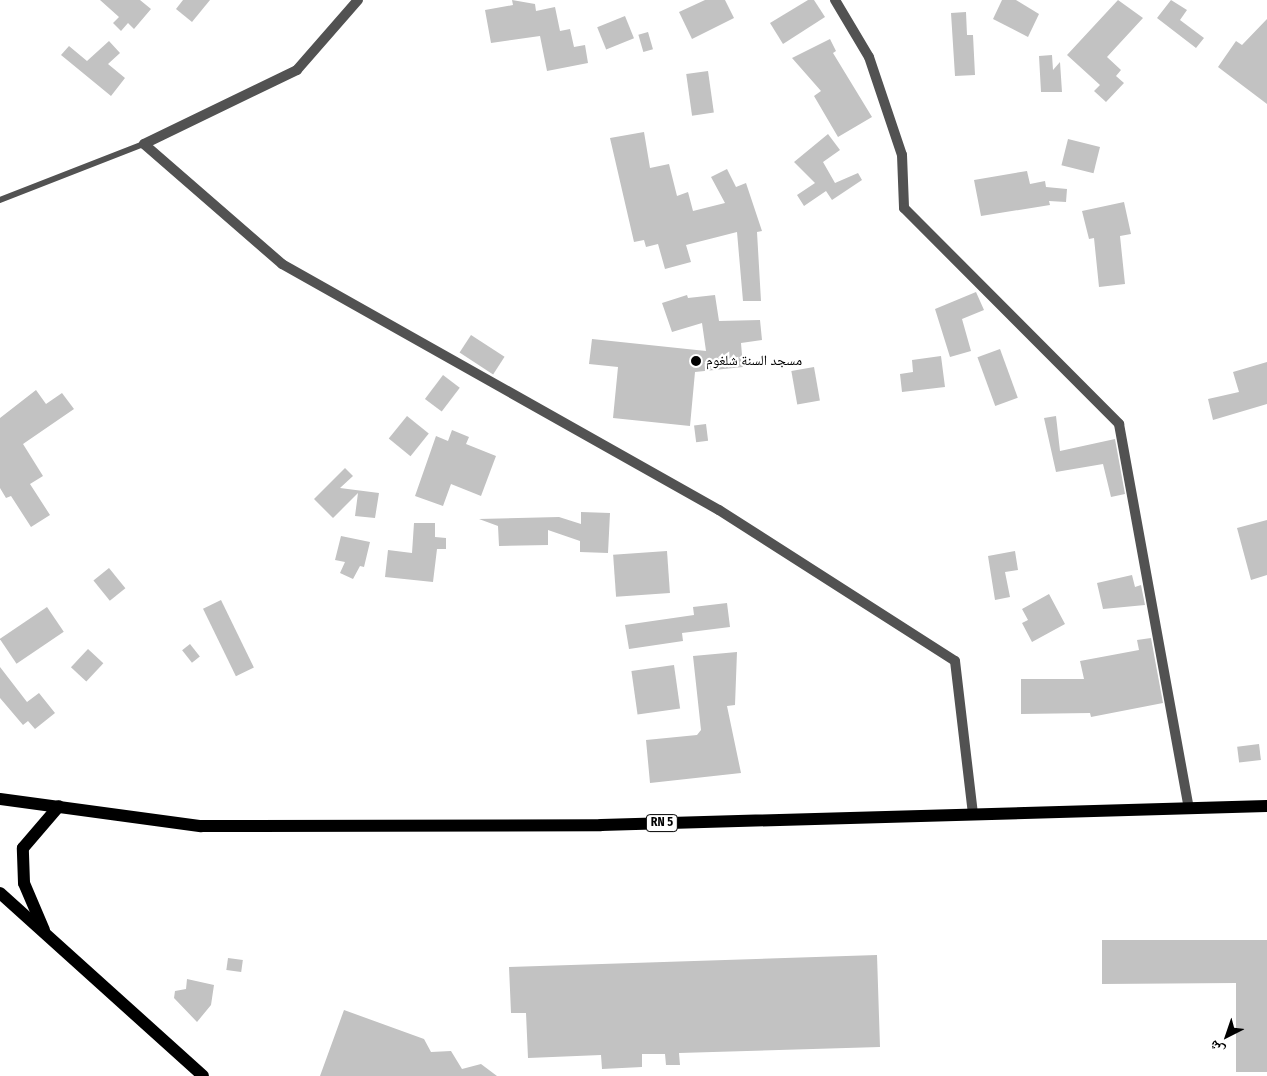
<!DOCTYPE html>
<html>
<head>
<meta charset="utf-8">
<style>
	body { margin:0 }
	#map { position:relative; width:1267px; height:1076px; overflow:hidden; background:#fff; font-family:"Fira Sans Condensed","Noto Naskh Arabic",sans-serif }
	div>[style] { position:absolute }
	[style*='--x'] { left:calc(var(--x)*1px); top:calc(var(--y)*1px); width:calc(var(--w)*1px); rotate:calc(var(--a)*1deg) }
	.building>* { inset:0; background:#c2c2c2; transform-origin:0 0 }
	.lane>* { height:5.5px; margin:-2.75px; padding:0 2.75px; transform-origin:2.75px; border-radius:2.75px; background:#525252 }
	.street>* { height:10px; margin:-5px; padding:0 5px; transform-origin:5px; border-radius:5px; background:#525252 }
	.primary>* { height:12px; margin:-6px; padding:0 6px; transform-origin:6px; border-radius:6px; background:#000 }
	.dots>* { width:14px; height:14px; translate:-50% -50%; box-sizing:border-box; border:2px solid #fff; border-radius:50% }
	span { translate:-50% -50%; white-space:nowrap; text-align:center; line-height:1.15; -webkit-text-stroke:4.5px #fff; paint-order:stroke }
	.shield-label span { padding:1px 4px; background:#fff; border:1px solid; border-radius:4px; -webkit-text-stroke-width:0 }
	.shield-label { font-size:12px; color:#000; font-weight:700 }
	.poi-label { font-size:14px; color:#000 }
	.left { translate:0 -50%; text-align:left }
	.north { position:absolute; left:1202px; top:1011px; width:50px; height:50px; -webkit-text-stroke:4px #fff; paint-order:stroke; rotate:221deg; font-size:14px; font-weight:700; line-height:20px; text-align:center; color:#000 }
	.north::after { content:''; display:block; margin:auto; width:18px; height:22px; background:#000; clip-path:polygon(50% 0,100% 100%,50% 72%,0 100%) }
</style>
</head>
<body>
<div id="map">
	<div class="building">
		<i style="clip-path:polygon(100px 0,140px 0,151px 9px,134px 29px,128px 23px,121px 31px,113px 23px,119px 17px)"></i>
		<i style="clip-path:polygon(183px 0,210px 0,192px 22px,176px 9px)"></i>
		<i style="clip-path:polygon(512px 0,535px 4px,536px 11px,555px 7px,560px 31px,570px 29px,574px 47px,585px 45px,588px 63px,547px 71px,540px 36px,491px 43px,485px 10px,513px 5px)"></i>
		<i style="clip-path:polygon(705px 0,725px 0,734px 18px,692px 39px,679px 12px)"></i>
		<i style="clip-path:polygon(808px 0,814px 0,825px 17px,783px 44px,770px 23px)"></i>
		<i style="clip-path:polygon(1002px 0,1016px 0,1039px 14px,1028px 37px,993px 19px)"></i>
		<i style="clip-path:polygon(1118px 0,1143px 18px,1107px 57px,1121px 70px,1116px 76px,1124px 83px,1106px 102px,1094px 91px,1100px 85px,1067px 55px)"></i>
		<i style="clip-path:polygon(1171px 0,1187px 10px,1180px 20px,1204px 38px,1196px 48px,1157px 18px)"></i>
		<i style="clip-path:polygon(966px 12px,967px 35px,973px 35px,975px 75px,955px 76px,951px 13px)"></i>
		<i style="left:625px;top:16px;width:24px;height:30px;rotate:68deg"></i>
		<i style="clip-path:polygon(1267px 19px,1267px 104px,1218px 67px,1236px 41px,1242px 45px)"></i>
		<i style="left:648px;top:32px;width:18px;height:10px;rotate:74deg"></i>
		<i style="clip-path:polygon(830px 39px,836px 51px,833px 53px,872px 117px,838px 137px,814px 96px,821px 91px,792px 58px)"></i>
		<i style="clip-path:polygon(109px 41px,120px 53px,108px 64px,125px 78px,111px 96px,61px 55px,69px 46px,87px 61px)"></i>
		<i style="clip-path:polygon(1052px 55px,1053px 70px,1060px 62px,1062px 92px,1041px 92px,1039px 56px)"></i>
		<i style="left:708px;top:71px;width:42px;height:22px;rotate:82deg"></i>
		<i style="clip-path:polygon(644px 132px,650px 168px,669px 164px,677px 196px,688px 192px,693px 211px,725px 203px,711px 177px,727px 169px,736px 187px,746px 183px,762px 231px,757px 232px,761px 301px,743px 301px,737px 232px,686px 245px,691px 262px,665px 269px,658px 244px,646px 247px,644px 240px,634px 242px,610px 138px)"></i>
		<i style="clip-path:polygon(828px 134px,840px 150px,823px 162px,835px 183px,858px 173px,862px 180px,832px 200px,826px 191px,804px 206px,797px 195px,815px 183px,794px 162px)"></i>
		<i style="left:1068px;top:139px;width:33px;height:27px;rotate:14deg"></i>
		<i style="clip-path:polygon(1027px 171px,1030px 184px,1045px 181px,1046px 187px,1067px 189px,1066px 202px,1049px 201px,1050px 205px,981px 216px,974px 180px)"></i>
		<i style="clip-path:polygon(1124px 202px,1131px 234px,1120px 236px,1125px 284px,1099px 287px,1094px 238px,1089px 239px,1082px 211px)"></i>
		<i style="clip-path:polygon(976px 292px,984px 310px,962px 319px,971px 351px,950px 357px,935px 309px)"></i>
		<i style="clip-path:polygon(687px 295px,688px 298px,715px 295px,719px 321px,760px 320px,762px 340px,741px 343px,743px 367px,695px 372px,690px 426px,613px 418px,618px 367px,589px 364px,592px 339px,706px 351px,702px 323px,672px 332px,662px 303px)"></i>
		<i style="left:471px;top:335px;width:40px;height:21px;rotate:33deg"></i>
		<i style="left:1000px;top:349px;width:52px;height:24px;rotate:70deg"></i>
		<i style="clip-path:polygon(941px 356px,945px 387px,902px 392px,900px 374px,913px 372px,912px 360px)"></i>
		<i style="clip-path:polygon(1267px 362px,1267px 404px,1213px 420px,1208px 399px,1239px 392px,1233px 372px)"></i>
		<i style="left:814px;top:367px;width:34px;height:23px;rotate:80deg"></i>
		<i style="left:443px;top:375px;width:21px;height:30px;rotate:37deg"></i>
		<i style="clip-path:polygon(36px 390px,46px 404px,62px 393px,74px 409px,23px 444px,43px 476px,30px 484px,50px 515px,31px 527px,11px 496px,6px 498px,0 488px,0 418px)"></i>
		<i style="left:407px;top:416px;width:28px;height:29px;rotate:39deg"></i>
		<i style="clip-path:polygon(1056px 416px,1060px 451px,1115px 439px,1125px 494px,1111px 497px,1103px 464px,1056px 472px,1044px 418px)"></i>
		<i style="left:706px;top:424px;width:17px;height:12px;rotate:83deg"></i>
		<i style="clip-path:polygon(452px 430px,469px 437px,466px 444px,496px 456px,481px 496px,451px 484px,443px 506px,415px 496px,436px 436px,448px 441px)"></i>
		<i style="clip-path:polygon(345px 468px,353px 476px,340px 488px,379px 493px,375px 518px,355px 516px,358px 493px,333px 518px,314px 499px)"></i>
		<i style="clip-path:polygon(581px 512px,610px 513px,608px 553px,580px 552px,580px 541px,548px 530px,548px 545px,499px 546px,498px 526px,479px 519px,559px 517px,581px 524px)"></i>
		<i style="clip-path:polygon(1267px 520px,1267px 575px,1251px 580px,1237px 528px)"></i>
		<i style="clip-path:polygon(414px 523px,435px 523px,435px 537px,446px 538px,446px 549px,437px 549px,433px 582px,385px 577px,388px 550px,412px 553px)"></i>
		<i style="clip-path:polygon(341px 536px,370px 542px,364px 567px,360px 566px,353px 579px,340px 573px,345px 562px,335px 560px)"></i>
		<i style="left:667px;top:551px;width:42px;height:54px;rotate:86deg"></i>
		<i style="clip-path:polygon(1015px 551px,1018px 570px,1005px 572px,1010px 597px,995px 600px,988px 556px)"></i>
		<i style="left:109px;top:568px;width:26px;height:20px;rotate:51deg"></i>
		<i style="clip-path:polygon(1132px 575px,1135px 587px,1141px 585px,1145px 605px,1103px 609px,1097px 583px)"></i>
		<i style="clip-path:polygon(1049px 594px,1065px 624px,1032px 642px,1022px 623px,1028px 620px,1022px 609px)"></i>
		<i style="left:221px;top:600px;width:75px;height:20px;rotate:64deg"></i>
		<i style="clip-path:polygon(727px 603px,730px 627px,682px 633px,683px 641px,629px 649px,625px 625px,694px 615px,693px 607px)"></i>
		<i style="left:47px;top:607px;width:30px;height:57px;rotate:56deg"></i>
		<i style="clip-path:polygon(1151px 638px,1163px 703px,1091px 717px,1090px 713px,1021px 714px,1021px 679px,1084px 679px,1080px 661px,1139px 650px,1137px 640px)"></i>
		<i style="left:190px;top:644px;width:16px;height:10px;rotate:52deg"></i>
		<i style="left:88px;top:649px;width:21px;height:25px;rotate:43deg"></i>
		<i style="clip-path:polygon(737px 652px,735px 705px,727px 706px,741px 773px,650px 783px,646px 740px,697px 735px,701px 730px,693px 656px)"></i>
		<i style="left:674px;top:665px;width:44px;height:43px;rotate:82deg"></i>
		<i style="clip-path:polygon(0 667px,27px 702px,39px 693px,55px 713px,35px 729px,28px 721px,23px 725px,0 698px)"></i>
		<i style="left:1259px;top:744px;width:16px;height:22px;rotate:83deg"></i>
		<i style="clip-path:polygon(1102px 940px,1267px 940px,1267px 1072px,1236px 1072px,1236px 983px,1102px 984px)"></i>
		<i style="clip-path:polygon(877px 955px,880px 1047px,679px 1053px,680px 1065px,666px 1065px,665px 1054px,642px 1054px,642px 1067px,602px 1069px,601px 1055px,528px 1058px,526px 1013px,511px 1013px,509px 967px)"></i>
		<i style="left:228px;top:958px;width:15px;height:12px;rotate:8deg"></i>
		<i style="clip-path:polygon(187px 979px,214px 985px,211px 1005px,197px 1022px,174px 998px,175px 991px,186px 989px)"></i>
		<i style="clip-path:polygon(344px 1010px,424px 1039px,431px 1052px,451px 1051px,462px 1069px,481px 1064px,497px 1076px,320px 1076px)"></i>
	</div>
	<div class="lane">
		<i style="--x:0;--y:200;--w:155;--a:-21.3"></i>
	</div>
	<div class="street">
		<i style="--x:358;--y:0;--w:93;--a:131.1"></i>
		<i style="--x:297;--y:70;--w:170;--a:154.2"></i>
		<i style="--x:144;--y:144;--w:183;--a:41"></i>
		<i style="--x:282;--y:264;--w:501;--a:29.38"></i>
		<i style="--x:719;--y:510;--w:280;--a:32.6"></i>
		<i style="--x:955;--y:661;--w:154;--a:83.3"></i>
		<i style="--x:835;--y:0;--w:66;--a:59.2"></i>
		<i style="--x:869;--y:57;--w:103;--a:71.4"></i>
		<i style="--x:902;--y:155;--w:53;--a:87.8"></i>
		<i style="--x:904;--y:208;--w:305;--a:45.1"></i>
		<i style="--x:1119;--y:424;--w:390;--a:79.7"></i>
	</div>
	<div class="primary">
		<i style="--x:0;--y:799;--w:203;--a:7.7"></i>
		<i style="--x:201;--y:826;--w:400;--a:-0.1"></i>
		<i style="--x:601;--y:825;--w:666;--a:-1.63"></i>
		<i style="--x:0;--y:893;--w:273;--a:42"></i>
		<i style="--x:44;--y:930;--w:51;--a:-113.1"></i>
		<i style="--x:24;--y:883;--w:35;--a:-92"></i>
		<i style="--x:23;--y:848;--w:55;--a:-49.4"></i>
	</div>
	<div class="dots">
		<i style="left:696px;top:361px;background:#000"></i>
	</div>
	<div class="shield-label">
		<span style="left:662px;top:823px">RN 5</span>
	</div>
	<div class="poi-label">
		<span class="left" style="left:706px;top:361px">مسجد السنة شلغوم</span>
	</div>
	<div class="north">ش</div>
</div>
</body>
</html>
